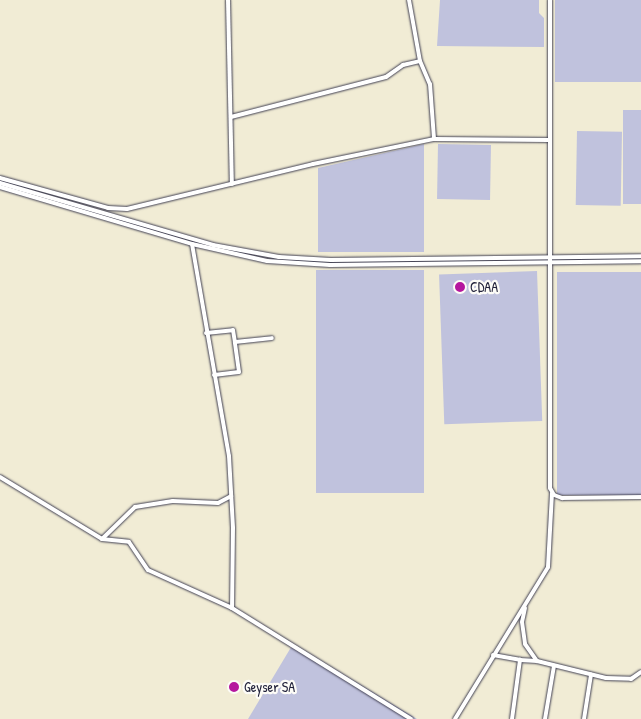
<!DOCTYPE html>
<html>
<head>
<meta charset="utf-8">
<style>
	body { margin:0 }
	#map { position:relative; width:641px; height:719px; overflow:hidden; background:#f1ecd5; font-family:"Patrick Hand",sans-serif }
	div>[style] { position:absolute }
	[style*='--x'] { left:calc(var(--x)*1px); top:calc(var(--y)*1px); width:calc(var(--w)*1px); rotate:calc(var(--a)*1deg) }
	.industrial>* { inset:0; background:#c0c2dd; transform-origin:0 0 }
	.roads { filter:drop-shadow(0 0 1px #414052) drop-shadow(0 0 1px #414052) }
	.minor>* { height:4px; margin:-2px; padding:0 2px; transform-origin:2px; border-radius:2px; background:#fff }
	.dots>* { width:14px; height:14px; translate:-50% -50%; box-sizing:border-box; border:2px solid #fdfcf7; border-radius:50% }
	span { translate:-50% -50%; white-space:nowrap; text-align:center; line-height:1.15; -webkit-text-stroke:4.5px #fdfcf7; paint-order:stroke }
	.poi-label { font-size:14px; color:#22223b }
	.left { translate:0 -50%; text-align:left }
</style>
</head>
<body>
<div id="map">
	<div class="industrial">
		<i style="clip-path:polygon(440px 0,539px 0,539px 13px,544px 18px,544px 47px,437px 46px)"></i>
		<i style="left:555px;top:0;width:86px;height:82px"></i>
		<i style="left:623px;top:110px;width:18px;height:94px"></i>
		<i style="left:577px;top:131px;width:45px;height:74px;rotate:1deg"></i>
		<i style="clip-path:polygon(424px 144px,424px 252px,318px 252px,318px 168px)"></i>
		<i style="left:438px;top:144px;width:53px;height:55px;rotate:1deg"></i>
		<i style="left:316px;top:270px;width:108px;height:223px"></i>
		<i style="left:537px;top:271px;width:150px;height:98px;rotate:88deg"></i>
		<i style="left:557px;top:272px;width:84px;height:223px"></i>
		<i style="clip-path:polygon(293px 644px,417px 719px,248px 719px)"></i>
	</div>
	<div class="roads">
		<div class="minor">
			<i style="--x:228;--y:0;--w:184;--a:88.8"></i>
			<i style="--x:409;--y:0;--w:62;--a:79.8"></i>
			<i style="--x:420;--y:61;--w:25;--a:67"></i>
			<i style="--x:430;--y:84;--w:55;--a:85.8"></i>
			<i style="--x:550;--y:0;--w:488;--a:90"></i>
			<i style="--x:550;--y:488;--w:8;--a:60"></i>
			<i style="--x:554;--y:495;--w:9;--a:21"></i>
			<i style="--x:562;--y:498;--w:79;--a:-0.7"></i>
			<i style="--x:231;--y:117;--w:160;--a:-14.5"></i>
			<i style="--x:386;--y:77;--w:21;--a:-35"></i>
			<i style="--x:403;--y:65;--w:17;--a:-13"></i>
			<i style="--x:0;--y:178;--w:112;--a:15.5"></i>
			<i style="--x:108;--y:208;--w:19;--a:3"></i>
			<i style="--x:127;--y:209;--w:191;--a:-13.6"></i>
			<i style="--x:313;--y:164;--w:124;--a:-11.7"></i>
			<i style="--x:434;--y:139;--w:114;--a:0.5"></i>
			<i style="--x:0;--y:183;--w:222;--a:16.2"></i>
			<i style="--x:213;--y:245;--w:67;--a:10.3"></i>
			<i style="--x:279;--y:257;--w:52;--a:3.3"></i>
			<i style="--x:331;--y:260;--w:310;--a:-0.7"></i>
			<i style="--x:0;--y:187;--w:200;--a:16.5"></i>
			<i style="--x:192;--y:244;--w:77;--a:12.8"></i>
			<i style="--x:267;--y:261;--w:63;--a:3.6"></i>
			<i style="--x:330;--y:265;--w:311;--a:-0.7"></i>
			<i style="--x:192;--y:244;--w:215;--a:80.1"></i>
			<i style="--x:229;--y:456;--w:72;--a:86.8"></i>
			<i style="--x:233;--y:528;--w:80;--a:90.7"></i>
			<i style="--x:206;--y:333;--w:27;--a:-6"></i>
			<i style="--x:233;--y:330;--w:12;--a:81"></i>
			<i style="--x:235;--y:342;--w:37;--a:-6"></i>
			<i style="--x:214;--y:375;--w:25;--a:-7"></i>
			<i style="--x:239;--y:372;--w:30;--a:-98"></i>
			<i style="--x:0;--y:477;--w:119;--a:31.3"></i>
			<i style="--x:102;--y:539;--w:27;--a:6"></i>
			<i style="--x:129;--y:542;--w:34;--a:56"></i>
			<i style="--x:148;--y:570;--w:92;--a:24.3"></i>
			<i style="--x:232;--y:608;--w:211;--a:31.8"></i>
			<i style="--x:102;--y:539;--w:46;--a:-44.1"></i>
			<i style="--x:135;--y:507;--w:38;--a:-9"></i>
			<i style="--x:173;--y:501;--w:45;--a:2.5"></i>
			<i style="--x:218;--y:503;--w:15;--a:-28"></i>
			<i style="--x:525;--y:608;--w:14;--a:102"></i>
			<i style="--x:522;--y:622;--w:22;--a:82"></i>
			<i style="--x:525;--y:644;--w:21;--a:55"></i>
			<i style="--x:537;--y:661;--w:71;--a:13.8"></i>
			<i style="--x:606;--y:678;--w:25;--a:2"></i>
			<i style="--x:631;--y:679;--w:12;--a:-35"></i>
			<i style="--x:493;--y:655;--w:27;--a:10"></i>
			<i style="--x:455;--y:719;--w:178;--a:-58.5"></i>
			<i style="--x:548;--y:567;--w:74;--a:-86.9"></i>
			<i style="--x:512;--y:719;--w:60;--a:-82.3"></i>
			<i style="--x:520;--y:660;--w:17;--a:3"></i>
			<i style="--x:545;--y:719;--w:54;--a:-80.4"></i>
			<i style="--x:584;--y:719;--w:45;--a:-81"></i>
		</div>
	</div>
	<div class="dots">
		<i style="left:460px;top:287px;background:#b5179e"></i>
		<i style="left:234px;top:687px;background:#b5179e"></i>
	</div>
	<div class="poi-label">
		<span class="left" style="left:470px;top:287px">CDAA</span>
		<span class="left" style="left:244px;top:687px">Geyser SA</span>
	</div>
</div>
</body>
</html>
